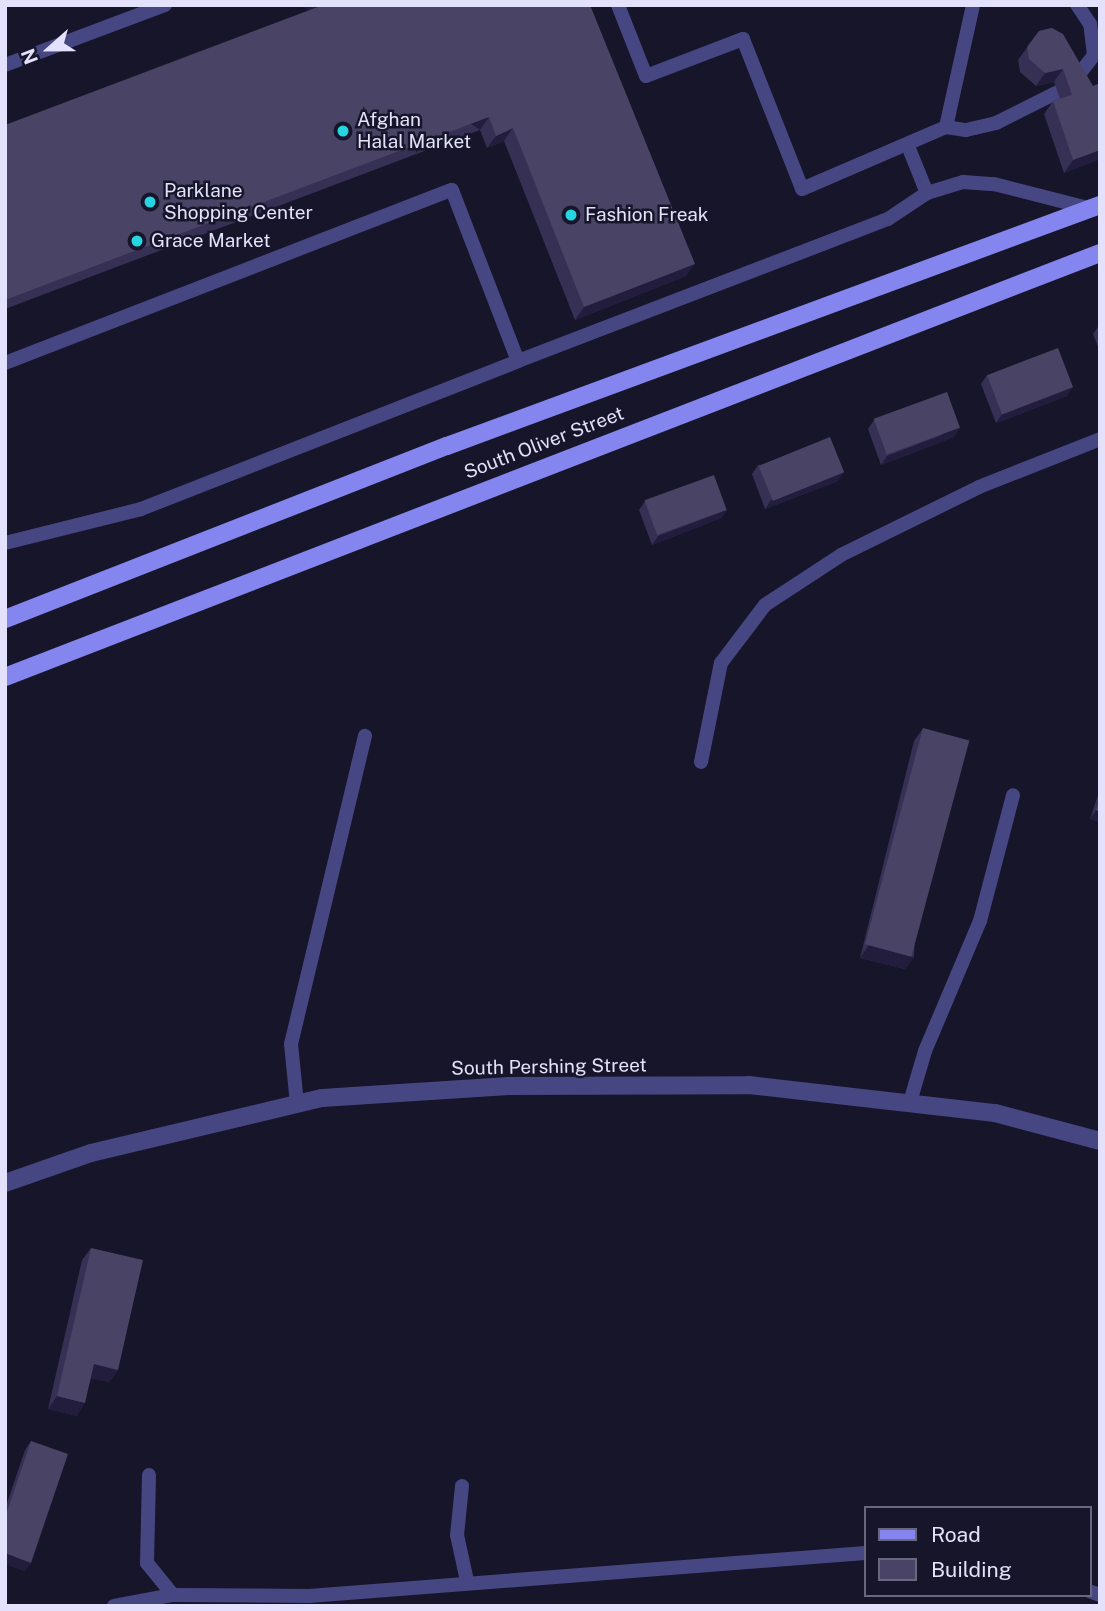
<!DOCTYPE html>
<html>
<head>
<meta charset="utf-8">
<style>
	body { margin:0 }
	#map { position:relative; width:1105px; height:1611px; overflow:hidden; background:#171529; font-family:"Public Sans",sans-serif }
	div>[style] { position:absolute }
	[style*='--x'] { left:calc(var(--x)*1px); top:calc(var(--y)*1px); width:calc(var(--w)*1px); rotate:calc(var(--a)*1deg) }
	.service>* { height:14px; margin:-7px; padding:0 7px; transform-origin:7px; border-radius:7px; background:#464682 }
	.minor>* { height:18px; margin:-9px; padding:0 9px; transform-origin:9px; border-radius:9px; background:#464682 }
	.secondary>* { height:18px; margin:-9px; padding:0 9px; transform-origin:9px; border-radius:9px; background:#8485ee }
	.wall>* { inset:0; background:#363055 }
	.shaded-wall>* { inset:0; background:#221d3c; transform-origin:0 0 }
	.building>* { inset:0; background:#494366; transform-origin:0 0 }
	.dots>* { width:19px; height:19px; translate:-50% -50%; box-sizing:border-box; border:4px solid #171529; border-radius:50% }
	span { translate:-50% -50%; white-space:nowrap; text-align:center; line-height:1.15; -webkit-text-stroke:5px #171529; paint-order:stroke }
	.poi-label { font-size:19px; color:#e3e1fb }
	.left { translate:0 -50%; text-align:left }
	.street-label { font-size:19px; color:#e3e1fb }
	.frame { position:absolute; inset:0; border:7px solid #e3e1fb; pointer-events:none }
	.legend { position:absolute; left:864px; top:1506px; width:228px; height:91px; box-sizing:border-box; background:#171529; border:2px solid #69677d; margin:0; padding:9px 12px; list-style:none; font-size:21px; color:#e3e1fb }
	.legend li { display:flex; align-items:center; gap:14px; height:35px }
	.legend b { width:35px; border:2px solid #69677d }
	.north { position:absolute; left:14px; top:14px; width:70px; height:70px; -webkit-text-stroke:5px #171529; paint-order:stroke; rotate:249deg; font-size:19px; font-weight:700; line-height:28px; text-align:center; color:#e3e1fb }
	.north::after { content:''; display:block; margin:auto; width:24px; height:32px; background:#e3e1fb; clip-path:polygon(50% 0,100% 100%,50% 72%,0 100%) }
</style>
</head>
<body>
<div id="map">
	<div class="service">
		<i style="--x:618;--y:5;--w:76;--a:68.5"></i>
		<i style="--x:646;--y:76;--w:104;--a:-20.9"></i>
		<i style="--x:743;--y:39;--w:161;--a:68.5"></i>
		<i style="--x:802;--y:189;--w:157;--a:-23.3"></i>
		<i style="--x:946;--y:127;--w:20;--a:9"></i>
		<i style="--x:966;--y:130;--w:31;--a:-13"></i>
		<i style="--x:996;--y:123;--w:69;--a:-26.6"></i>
		<i style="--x:5;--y:65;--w:171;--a:-20.6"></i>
		<i style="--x:1073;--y:82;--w:34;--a:-52"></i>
		<i style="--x:1094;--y:55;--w:31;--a:-97"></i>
		<i style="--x:1090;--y:24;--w:23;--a:-124"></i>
		<i style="--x:946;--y:127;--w:125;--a:-77.5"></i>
		<i style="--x:908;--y:146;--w:51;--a:68"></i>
		<i style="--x:5;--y:363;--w:479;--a:-21.2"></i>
		<i style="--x:452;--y:190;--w:183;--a:68.9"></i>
		<i style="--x:518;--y:361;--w:396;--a:-21"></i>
		<i style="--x:888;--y:219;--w:47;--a:-33.7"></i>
		<i style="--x:927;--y:193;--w:38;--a:-17"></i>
		<i style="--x:963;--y:182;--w:31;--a:4"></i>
		<i style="--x:994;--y:184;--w:101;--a:14.3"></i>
		<i style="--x:5;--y:543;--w:140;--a:-14"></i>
		<i style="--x:141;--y:509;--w:405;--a:-21.4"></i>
		<i style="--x:701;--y:762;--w:101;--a:-78.6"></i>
		<i style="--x:721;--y:663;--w:73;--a:-52.8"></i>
		<i style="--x:765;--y:605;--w:91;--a:-33.3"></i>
		<i style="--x:841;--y:555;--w:154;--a:-26.2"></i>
		<i style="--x:979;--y:487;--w:130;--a:-21.6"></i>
		<i style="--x:910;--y:1102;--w:53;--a:-73.6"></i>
		<i style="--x:925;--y:1051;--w:141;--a:-67.1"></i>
		<i style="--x:980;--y:921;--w:130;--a:-75.3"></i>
		<i style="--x:297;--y:1104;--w:60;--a:-95.7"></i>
		<i style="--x:291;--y:1044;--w:317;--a:-76.5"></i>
		<i style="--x:149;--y:1475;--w:88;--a:91.3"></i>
		<i style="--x:147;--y:1563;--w:41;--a:50.9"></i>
		<i style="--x:462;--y:1486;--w:49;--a:95.8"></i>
		<i style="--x:457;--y:1535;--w:47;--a:77.7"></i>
		<i style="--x:1089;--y:1591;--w:12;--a:20"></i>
		<i style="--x:114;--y:1606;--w:60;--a:-10.6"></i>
		<i style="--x:173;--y:1595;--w:136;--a:0.4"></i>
		<i style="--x:309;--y:1596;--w:558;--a:-4.42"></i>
	</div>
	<div class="minor">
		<i style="--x:5;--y:1183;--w:91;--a:-19.2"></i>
		<i style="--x:91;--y:1153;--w:237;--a:-13.4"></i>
		<i style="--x:322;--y:1098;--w:187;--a:-3.7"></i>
		<i style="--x:509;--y:1086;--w:240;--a:-0.2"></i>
		<i style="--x:749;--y:1085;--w:248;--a:6.5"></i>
		<i style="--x:995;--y:1113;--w:109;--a:14.9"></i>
	</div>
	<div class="secondary">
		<i style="--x:5;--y:619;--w:475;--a:-21.4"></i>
		<i style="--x:447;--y:446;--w:696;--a:-20.26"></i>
		<i style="--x:5;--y:677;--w:1174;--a:-21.17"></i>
	</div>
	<div class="wall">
		<i style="clip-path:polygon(590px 5px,686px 276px,575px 320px,504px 141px,487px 148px,480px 130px,5px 309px,5px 125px)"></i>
		<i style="clip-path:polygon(1052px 28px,1100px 159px,1064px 173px,1044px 114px,1053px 101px,1060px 99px,1054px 82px,1036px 86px,1020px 72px,1018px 60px,1039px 31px)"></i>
		<i style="clip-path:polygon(1100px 324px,1100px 352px,1093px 334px)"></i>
		<i style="clip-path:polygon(987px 375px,1067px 396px,996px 423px,981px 384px)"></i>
		<i style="clip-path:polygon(874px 420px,954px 437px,881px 465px,868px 429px)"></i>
		<i style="clip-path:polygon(758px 465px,838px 481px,765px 509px,752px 474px)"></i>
		<i style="clip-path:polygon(645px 501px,727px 510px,721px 518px,652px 545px,639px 510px)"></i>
		<i style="clip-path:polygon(923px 728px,914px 957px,905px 969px,860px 958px,914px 741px)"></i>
		<i style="clip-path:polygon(1100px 789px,1100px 822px,1090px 819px)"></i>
		<i style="clip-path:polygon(91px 1248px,118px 1370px,109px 1382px,91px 1378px,77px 1416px,48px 1409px,82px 1260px)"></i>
		<i style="clip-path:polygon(31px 1441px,25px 1571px,5px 1564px,5px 1509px,25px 1450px)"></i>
	</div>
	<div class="shaded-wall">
		<i style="clip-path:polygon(1063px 69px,1054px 82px,1036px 86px,1045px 73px)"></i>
		<i style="left:489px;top:117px;width:16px;height:517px;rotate:125deg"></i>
		<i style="clip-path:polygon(513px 128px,504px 141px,487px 148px,496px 136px)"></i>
		<i style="clip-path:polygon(1100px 150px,1100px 159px,1064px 173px,1073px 160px)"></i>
		<i style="clip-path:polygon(695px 264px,686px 276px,575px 320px,584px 307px)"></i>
		<i style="clip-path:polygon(1073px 387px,1067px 396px,996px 423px,1002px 414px)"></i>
		<i style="clip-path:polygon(960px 428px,954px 437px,881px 465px,887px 456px)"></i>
		<i style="clip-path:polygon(844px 472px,838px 481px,765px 509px,771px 500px)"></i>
		<i style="clip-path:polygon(727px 510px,721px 518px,652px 545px,658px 536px)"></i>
		<i style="clip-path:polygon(1096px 810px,1100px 812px,1100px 822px,1090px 819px)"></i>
		<i style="clip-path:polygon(869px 945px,914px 957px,905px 969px,860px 958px)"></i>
		<i style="clip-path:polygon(94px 1364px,118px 1370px,109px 1382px,85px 1377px)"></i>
		<i style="clip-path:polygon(57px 1396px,85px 1403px,77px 1416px,48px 1409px)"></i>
		<i style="clip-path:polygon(5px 1553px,31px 1563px,25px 1571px,5px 1564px)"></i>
	</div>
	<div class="building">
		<i style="clip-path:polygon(323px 5px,590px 5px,695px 264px,584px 307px,513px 128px,496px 136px,489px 117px,5px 300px,5px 125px)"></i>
		<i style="clip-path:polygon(1052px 28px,1063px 34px,1093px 86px,1100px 83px,1100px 150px,1073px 160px,1053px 101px,1072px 95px,1063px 69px,1045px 73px,1029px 59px,1027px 47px,1039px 31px)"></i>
		<i style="left:1058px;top:348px;width:42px;height:76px;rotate:69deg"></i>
		<i style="left:947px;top:392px;width:38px;height:78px;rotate:70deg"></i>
		<i style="left:830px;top:437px;width:38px;height:77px;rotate:68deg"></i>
		<i style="left:714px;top:475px;width:37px;height:74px;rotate:70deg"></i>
		<i style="left:923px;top:728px;width:48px;height:224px;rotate:15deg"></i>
		<i style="clip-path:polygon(1100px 798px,1100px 812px,1096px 810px)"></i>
		<i style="clip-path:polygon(91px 1248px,143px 1260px,118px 1370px,94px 1364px,85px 1403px,57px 1396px)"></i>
		<i style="clip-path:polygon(31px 1441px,68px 1454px,31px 1563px,5px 1553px,5px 1518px)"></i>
	</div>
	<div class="dots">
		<i style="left:343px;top:131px;background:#26d5e2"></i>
		<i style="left:150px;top:202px;background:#26d5e2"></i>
		<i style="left:571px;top:215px;background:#26d5e2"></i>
		<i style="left:137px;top:241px;background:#26d5e2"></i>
	</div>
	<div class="poi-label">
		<span class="left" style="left:357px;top:131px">Afghan<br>Halal Market</span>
		<span class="left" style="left:164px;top:202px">Parklane<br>Shopping Center</span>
		<span class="left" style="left:585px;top:215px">Fashion Freak</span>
		<span class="left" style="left:151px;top:241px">Grace Market</span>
	</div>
	<div class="street-label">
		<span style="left:544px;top:443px;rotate:-21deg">South Oliver Street</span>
		<span style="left:549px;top:1067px;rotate:-1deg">South Pershing Street</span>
	</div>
	<div class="frame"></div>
	<ul class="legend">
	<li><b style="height:9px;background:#8485ee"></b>Road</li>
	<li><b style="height:19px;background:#494366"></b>Building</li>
	</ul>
	<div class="north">N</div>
</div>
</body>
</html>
